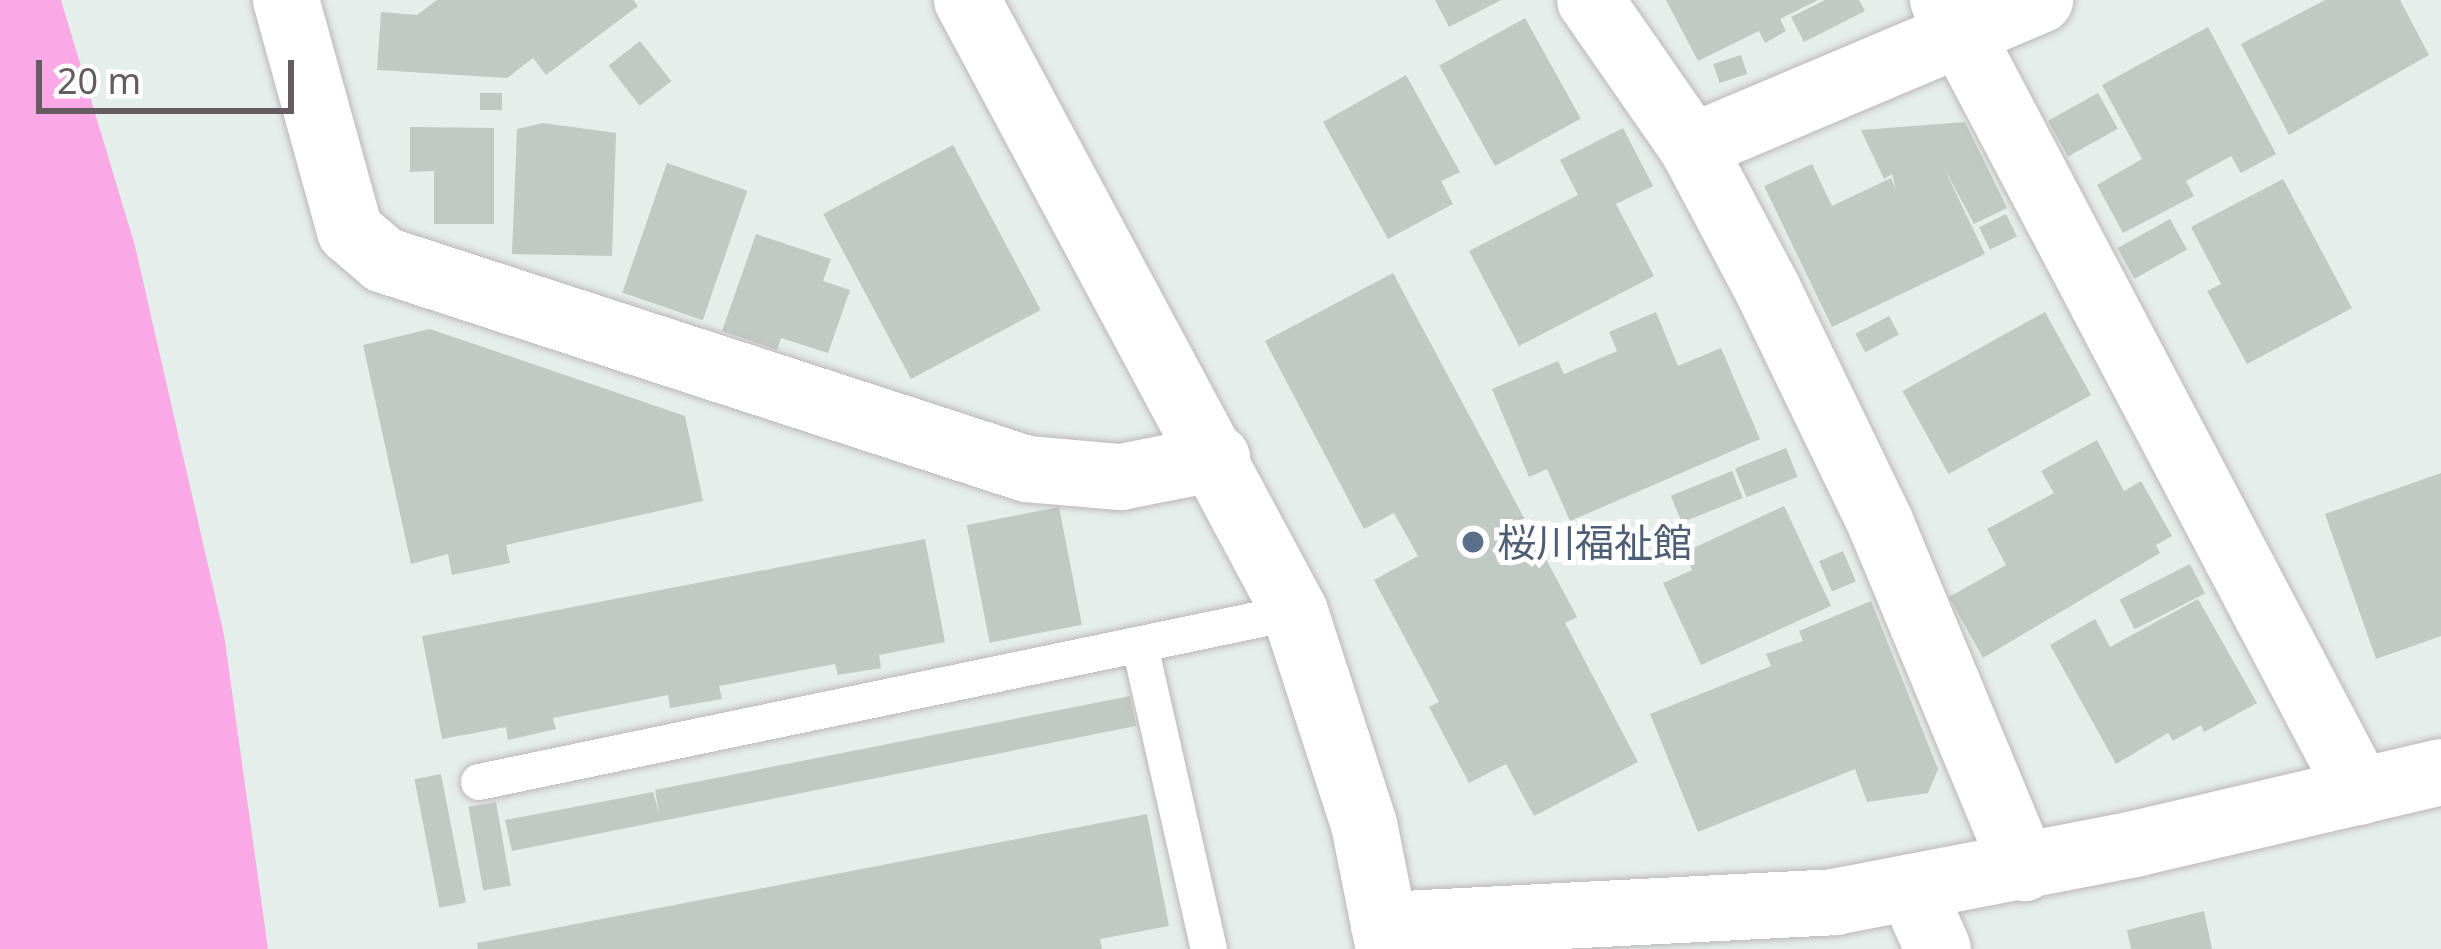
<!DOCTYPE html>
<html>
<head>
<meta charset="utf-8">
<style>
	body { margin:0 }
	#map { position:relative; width:2441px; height:949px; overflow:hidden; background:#e4eeea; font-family:"Noto Sans","Noto Sans JP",sans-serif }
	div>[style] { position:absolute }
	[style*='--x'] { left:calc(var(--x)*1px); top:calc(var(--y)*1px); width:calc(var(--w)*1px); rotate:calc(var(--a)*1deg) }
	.water>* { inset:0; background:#faa8e6 }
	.building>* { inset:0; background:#c0c9c4; transform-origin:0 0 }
	.roads { filter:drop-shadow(0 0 3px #bdb6bb) drop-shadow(0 0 3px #bdb6bb) }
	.lane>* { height:36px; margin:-18px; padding:0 18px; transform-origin:18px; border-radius:18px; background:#fff }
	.street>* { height:66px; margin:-33px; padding:0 33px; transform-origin:33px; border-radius:33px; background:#fff }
	.secondary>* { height:66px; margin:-33px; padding:0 33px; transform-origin:33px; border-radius:33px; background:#fff }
	.dots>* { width:33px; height:33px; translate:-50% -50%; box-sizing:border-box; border:6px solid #fff; border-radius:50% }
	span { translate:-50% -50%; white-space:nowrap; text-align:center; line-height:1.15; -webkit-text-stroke:10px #fff; paint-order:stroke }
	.service-label { font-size:39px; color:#4e5e75 }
	.left { translate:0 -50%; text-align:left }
	.scale { position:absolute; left:36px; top:60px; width:258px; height:54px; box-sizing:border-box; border:6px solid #645c61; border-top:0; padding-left:15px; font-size:36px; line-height:42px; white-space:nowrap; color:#645c61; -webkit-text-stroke:9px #fff; paint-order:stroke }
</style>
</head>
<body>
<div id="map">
	<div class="water">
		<i style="clip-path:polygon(0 0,61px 0,135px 246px,224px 635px,268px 949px,0 949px)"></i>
	</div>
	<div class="building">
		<i style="clip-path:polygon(437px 0,633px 0,638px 6px,546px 75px,533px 58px,507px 78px,377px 70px,381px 12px,417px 15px)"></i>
		<i style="clip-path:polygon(1435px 0,1501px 0,1449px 27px)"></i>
		<i style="clip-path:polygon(1666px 0,1818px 0,1780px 19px,1786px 31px,1765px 43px,1759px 31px,1698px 61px)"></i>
		<i style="clip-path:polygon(1825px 0,1859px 0,1865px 11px,1804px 42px,1791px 17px)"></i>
		<i style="clip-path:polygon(2325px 0,2400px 0,2429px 55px,2289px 135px,2241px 44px)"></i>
		<i style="left:1525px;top:18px;width:115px;height:98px;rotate:61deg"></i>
		<i style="clip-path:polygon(2208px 27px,2276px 154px,2241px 173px,2231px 156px,2186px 181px,2194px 196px,2123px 233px,2097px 185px,2142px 159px,2102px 85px)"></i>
		<i style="left:640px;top:41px;width:51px;height:40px;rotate:52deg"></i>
		<i style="left:1741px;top:55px;width:20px;height:29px;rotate:72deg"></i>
		<i style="clip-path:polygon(1406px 75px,1460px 172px,1441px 181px,1453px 204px,1388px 239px,1323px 122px)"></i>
		<i style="left:480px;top:93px;width:22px;height:17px"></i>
		<i style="left:2098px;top:93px;width:41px;height:57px;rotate:61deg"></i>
		<i style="clip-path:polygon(1965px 122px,2007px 208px,1974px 224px,1943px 166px,1985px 254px,1832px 327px,1764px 186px,1812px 164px,1832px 206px,1891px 178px,1896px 190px,1892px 174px,1884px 179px,1861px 130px)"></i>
		<i style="clip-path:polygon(543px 123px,616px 133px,612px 256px,512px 254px,517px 129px)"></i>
		<i style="clip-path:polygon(410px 127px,494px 128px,494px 224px,434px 224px,434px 171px,410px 172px)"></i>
		<i style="clip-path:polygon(1623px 128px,1653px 186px,1616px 204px,1654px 276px,1519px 346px,1469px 251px,1578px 195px,1560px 160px)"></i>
		<i style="left:953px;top:145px;width:187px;height:147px;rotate:62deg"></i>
		<i style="left:667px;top:163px;width:85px;height:137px;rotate:19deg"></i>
		<i style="clip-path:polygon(2283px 179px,2352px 308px,2247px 364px,2207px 291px,2221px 284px,2191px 227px)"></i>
		<i style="left:2006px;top:214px;width:25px;height:30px;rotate:64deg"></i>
		<i style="left:2170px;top:219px;width:35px;height:60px;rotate:61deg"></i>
		<i style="clip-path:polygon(756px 234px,831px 259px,823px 281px,850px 290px,828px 353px,781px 338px,777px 350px,722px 331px)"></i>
		<i style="clip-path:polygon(1393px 273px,1577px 617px,1565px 623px,1638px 762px,1534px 816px,1506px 764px,1469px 783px,1429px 707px,1439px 702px,1374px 580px,1418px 556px,1394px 513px,1364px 529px,1265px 341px)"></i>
		<i style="clip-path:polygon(1656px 312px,1678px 366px,1721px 348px,1760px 439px,1570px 521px,1547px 469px,1529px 477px,1492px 389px,1558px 361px,1564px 374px,1617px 351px,1609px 332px)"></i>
		<i style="left:2045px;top:312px;width:95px;height:163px;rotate:61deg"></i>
		<i style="left:1889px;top:316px;width:21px;height:38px;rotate:62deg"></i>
		<i style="clip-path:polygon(430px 329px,685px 416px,703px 501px,506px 545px,510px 563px,452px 575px,448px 554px,411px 564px,363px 345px)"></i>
		<i style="clip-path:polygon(2097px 440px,2124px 491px,2141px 481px,2172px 536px,2156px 545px,2160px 553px,1983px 658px,1949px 597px,2006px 565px,1987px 529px,2054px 493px,2041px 471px)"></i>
		<i style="left:1786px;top:448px;width:31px;height:55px;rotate:68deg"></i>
		<i style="left:1732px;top:471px;width:29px;height:66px;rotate:68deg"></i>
		<i style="clip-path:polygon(2441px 473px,2441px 636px,2376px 659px,2325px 514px)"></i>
		<i style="clip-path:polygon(1784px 506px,1831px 606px,1701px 665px,1663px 583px,1692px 570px,1685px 552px)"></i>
		<i style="left:1059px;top:507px;width:120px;height:94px;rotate:79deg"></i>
		<i style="clip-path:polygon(925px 539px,945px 642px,879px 655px,881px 668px,838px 675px,835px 664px,719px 686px,722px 699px,670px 708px,668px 695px,553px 718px,556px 729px,508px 740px,506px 727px,442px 739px,422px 636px)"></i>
		<i style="left:1843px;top:551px;width:33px;height:26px;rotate:67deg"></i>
		<i style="left:2190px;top:564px;width:33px;height:79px;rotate:63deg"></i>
		<i style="clip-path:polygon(2198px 599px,2257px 703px,2204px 732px,2201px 725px,2173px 741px,2168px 733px,2116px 764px,2050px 645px,2095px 619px,2110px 647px)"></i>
		<i style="clip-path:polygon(1871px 601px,1938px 769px,1928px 793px,1867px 802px,1855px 769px,1698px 832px,1650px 714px,1771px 666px,1766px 654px,1803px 641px,1799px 631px)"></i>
		<i style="clip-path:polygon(1130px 696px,1136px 726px,512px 851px,505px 820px,653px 792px,659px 813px,655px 790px)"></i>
		<i style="left:441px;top:774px;width:131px;height:27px;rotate:79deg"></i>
		<i style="left:496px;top:802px;width:85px;height:28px;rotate:80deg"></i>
		<i style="clip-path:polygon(1147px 814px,1169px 926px,1100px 939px,1102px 949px,478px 949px,477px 943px)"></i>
		<i style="clip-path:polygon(2204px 911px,2212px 949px,2131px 949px,2127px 930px)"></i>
	</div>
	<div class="roads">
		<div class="lane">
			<i style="--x:1140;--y:646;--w:311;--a:77.2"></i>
			<i style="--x:479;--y:782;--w:834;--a:-11.77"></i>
		</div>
		<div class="street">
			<i style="--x:286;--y:0;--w:240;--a:74.5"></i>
			<i style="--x:350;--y:231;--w:45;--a:40.5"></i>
			<i style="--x:384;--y:260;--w:676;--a:18.01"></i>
			<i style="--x:1027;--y:469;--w:94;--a:4.9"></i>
			<i style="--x:1121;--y:477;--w:98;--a:-11.2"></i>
			<i style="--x:1590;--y:0;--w:179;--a:55.2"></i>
			<i style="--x:1692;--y:147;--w:160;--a:62"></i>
			<i style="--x:1767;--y:288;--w:260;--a:64.2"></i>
			<i style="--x:1880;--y:522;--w:375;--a:67.4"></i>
			<i style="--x:1943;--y:0;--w:895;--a:62.23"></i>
			<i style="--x:1692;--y:147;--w:378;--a:-22.9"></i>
			<i style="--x:1912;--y:890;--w:64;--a:66.2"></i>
		</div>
		<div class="secondary">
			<i style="--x:967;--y:0;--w:694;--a:61.81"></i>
			<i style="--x:1295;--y:612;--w:223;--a:72"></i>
			<i style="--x:1364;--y:824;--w:127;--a:78.7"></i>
			<i style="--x:1384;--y:925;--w:451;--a:-2.9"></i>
			<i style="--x:1834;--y:902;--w:306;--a:-10.9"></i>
			<i style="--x:2134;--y:844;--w:315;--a:-13.2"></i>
		</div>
	</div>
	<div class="dots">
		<i style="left:1473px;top:542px;background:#5c6f8a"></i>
	</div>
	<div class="service-label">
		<span class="left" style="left:1497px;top:542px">桜川福祉館</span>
	</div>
	<div class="scale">20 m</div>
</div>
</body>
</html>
